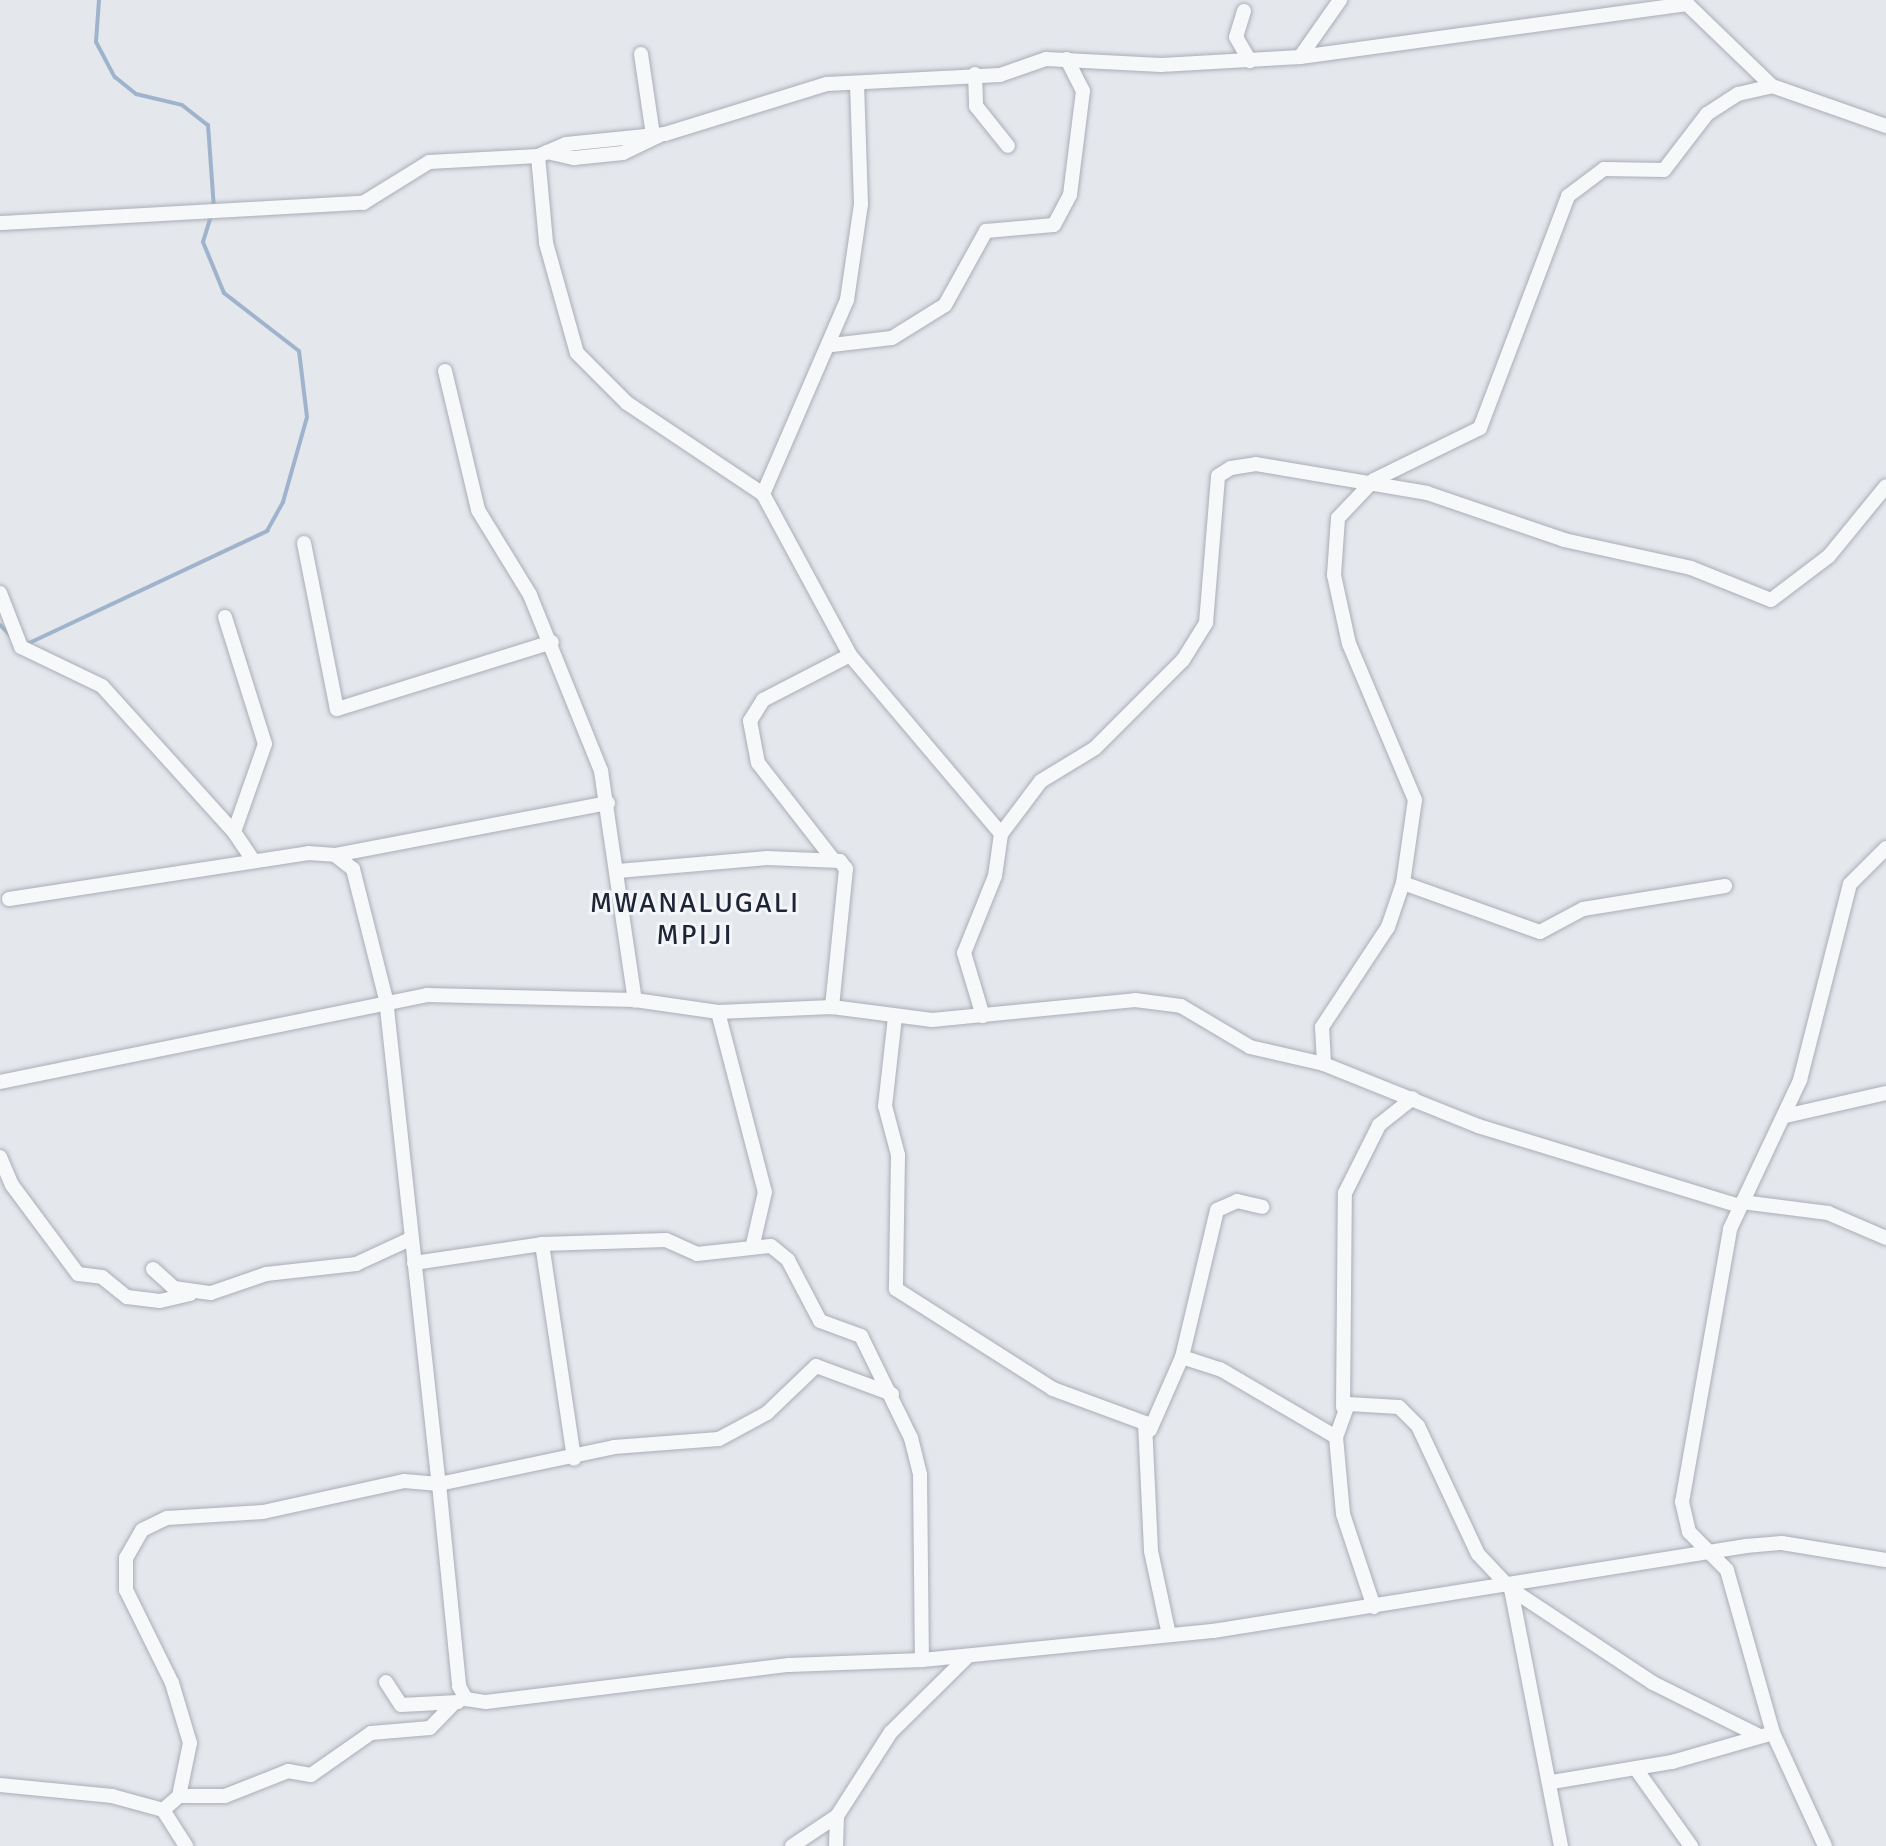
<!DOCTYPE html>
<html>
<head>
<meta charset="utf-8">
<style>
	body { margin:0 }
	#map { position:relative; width:1886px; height:1846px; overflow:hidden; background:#e4e7ec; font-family:Signika,sans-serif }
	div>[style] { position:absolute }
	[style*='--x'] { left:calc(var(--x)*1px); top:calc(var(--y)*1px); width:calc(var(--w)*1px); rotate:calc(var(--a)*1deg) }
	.stream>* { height:4px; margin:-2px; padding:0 2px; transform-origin:2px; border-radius:2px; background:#9fb4cc }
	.roads { filter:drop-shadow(0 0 2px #a9aeb7) drop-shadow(0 0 2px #a9aeb7) }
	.minor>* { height:14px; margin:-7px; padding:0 7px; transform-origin:7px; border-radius:7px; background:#f7f8fa }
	span { translate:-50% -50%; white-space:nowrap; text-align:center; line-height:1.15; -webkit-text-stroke:6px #f4f6f9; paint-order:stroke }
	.quarter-label { font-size:28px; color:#1d2536; letter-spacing:2px }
</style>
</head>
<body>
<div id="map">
	<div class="stream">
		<i style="--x:99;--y:0;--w:42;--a:94.1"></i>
		<i style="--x:96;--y:42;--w:40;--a:62"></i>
		<i style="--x:115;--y:77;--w:27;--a:39"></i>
		<i style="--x:136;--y:94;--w:47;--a:13.4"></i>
		<i style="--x:182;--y:105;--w:33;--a:38"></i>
		<i style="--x:208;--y:125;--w:83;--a:85.9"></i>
		<i style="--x:0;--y:625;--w:14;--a:45"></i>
		<i style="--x:25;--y:645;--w:268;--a:-25.2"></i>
		<i style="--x:267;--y:531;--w:33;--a:-61"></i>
		<i style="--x:283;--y:502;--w:88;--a:-74.2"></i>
		<i style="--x:307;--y:417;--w:66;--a:-96.9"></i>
		<i style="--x:299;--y:351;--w:95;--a:-142.3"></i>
		<i style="--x:224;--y:293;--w:55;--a:-112.4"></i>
		<i style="--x:203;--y:242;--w:27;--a:-73"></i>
	</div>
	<div class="roads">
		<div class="minor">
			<i style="--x:1244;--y:11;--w:27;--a:107"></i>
			<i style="--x:1236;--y:37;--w:28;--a:60"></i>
			<i style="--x:641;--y:54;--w:82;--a:81.6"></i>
			<i style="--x:1300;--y:57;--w:70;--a:-54.9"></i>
			<i style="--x:975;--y:74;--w:32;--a:88"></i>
			<i style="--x:976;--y:106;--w:51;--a:51.3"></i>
			<i style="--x:547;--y:152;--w:28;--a:13"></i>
			<i style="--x:574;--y:158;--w:49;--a:-5.8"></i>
			<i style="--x:623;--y:153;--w:41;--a:-25.9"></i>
			<i style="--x:538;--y:156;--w:87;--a:84.7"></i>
			<i style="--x:546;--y:243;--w:114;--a:74.3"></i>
			<i style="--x:577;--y:353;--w:71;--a:45"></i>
			<i style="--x:627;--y:403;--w:164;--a:33.8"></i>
			<i style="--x:763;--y:494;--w:183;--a:61.6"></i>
			<i style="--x:850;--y:655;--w:234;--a:49.8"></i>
			<i style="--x:0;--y:223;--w:364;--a:-3.2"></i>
			<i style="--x:363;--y:203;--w:78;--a:-31.8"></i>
			<i style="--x:429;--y:162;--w:109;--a:-3.2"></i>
			<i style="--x:538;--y:156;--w:30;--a:-23"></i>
			<i style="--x:566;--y:144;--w:100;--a:-5.8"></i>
			<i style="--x:665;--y:134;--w:170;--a:-17.2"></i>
			<i style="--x:827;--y:84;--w:173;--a:-3"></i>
			<i style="--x:1000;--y:75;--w:49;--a:-19.2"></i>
			<i style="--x:1046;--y:59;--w:115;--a:3"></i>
			<i style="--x:1161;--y:65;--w:139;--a:-3.3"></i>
			<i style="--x:1300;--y:57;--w:391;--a:-7.8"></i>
			<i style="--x:1687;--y:4;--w:118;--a:44"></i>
			<i style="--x:1772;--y:86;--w:121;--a:19.3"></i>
			<i style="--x:832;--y:345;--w:60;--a:-6.7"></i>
			<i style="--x:892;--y:338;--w:62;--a:-31.9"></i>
			<i style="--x:945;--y:305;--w:85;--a:-61"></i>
			<i style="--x:986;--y:231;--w:68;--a:-5"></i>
			<i style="--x:1054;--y:225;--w:34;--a:-62"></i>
			<i style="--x:1070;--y:195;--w:105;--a:-82.9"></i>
			<i style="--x:1083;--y:91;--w:36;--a:-117"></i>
			<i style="--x:445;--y:371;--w:143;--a:76.6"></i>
			<i style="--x:478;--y:510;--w:100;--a:58.5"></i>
			<i style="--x:530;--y:595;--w:190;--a:68"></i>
			<i style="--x:601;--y:771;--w:232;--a:81.6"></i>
			<i style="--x:763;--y:494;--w:211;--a:-66.6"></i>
			<i style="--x:847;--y:300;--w:97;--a:-81.7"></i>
			<i style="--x:861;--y:204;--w:119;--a:-91.9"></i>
			<i style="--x:304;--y:543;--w:169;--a:78.8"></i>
			<i style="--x:337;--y:709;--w:225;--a:-17.3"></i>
			<i style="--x:0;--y:593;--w:58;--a:68.7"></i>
			<i style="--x:21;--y:647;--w:90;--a:25.7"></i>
			<i style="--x:102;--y:686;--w:197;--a:47.9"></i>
			<i style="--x:225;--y:617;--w:133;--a:72.5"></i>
			<i style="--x:265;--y:744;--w:93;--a:109.4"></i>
			<i style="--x:234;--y:832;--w:32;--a:56"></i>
			<i style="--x:335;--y:855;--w:278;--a:-10.8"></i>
			<i style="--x:832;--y:858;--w:120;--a:-127.9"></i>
			<i style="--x:758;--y:763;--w:43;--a:-100.8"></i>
			<i style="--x:750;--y:721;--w:25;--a:-58"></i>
			<i style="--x:763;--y:700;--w:98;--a:-27.3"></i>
			<i style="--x:618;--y:871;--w:150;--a:-5"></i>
			<i style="--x:767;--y:858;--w:73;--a:2.4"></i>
			<i style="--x:840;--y:861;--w:10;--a:53"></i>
			<i style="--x:846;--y:869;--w:139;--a:95.8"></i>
			<i style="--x:1403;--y:883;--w:145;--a:19.7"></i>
			<i style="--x:1540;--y:932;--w:49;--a:-28.1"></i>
			<i style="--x:1583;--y:909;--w:144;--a:-9.2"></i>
			<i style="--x:9;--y:899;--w:303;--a:-8.7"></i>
			<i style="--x:308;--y:853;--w:27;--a:4"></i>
			<i style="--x:335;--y:855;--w:23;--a:38"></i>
			<i style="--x:353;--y:869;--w:134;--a:75.8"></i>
			<i style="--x:386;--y:999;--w:488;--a:83.8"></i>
			<i style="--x:439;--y:1484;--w:179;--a:-11.9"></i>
			<i style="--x:614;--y:1447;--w:105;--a:-4.4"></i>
			<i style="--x:719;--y:1439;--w:55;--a:-28.4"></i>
			<i style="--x:767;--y:1413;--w:68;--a:-43.8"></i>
			<i style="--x:816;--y:1366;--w:81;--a:20.2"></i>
			<i style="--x:718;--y:1012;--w:186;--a:75.4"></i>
			<i style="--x:765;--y:1192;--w:53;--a:103"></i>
			<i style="--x:983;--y:1016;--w:66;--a:-106.8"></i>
			<i style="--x:964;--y:953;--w:83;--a:-68.1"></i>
			<i style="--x:995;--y:876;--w:42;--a:-81.9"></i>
			<i style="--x:1001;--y:834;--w:66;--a:-53"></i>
			<i style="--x:1041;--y:781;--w:63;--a:-31.4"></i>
			<i style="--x:1095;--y:748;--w:124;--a:-45"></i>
			<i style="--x:1183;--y:660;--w:44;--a:-58.1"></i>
			<i style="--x:1206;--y:623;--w:147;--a:-85.3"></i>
			<i style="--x:1218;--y:476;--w:15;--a:-32"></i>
			<i style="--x:1231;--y:468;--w:25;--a:-9"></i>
			<i style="--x:1256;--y:464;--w:173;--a:9.6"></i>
			<i style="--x:1427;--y:493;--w:145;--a:18.9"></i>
			<i style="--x:1564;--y:540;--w:130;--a:12.4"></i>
			<i style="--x:1691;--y:568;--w:86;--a:21.8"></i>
			<i style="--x:1771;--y:600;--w:73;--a:-37.2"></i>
			<i style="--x:1829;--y:556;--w:90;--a:-50.8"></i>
			<i style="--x:895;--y:1017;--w:90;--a:96.4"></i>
			<i style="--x:885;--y:1106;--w:51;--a:75.1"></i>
			<i style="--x:898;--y:1155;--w:134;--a:90.9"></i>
			<i style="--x:896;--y:1289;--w:186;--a:32.5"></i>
			<i style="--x:1053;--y:1389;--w:98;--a:20.3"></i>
			<i style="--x:1145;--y:1423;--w:128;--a:87.3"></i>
			<i style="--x:1151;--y:1551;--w:86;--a:77.9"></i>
			<i style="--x:1324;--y:1064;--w:37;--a:-93"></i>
			<i style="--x:1322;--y:1027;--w:120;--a:-56.6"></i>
			<i style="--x:1388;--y:927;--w:46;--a:-71.2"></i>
			<i style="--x:1403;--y:883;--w:84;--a:-81.8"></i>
			<i style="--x:1415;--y:800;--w:169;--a:-112.9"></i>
			<i style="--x:1349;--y:644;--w:71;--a:-102.3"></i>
			<i style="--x:1334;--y:575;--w:57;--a:-86"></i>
			<i style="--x:1338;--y:518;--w:52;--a:-46.5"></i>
			<i style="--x:1374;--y:480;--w:118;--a:-26.1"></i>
			<i style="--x:1480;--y:428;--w:248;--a:-69.2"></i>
			<i style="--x:1568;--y:196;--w:45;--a:-36.9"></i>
			<i style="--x:1604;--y:169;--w:60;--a:1"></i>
			<i style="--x:1664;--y:170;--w:71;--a:-52.5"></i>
			<i style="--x:1707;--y:114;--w:37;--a:-33"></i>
			<i style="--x:1738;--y:94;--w:35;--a:-13"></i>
			<i style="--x:0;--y:1082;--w:436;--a:-11.5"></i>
			<i style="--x:427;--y:995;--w:208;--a:1.4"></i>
			<i style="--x:635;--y:1000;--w:84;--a:8.2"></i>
			<i style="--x:718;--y:1012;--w:114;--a:-2.5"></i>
			<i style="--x:832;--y:1007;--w:101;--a:7.4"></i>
			<i style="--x:932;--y:1020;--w:204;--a:-5.6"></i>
			<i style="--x:1135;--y:1000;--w:46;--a:7.4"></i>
			<i style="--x:1181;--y:1006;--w:80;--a:30.7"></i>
			<i style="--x:1250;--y:1047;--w:76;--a:12.9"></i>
			<i style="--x:1324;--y:1064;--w:166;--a:21.9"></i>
			<i style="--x:1478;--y:1126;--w:274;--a:17"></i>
			<i style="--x:1785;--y:1116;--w:104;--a:-12.8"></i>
			<i style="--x:0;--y:1157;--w:30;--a:67"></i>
			<i style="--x:12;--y:1185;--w:111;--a:53.4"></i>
			<i style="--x:78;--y:1274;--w:24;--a:7"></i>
			<i style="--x:102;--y:1277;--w:32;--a:39"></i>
			<i style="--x:127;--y:1297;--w:33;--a:7"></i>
			<i style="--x:160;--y:1301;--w:31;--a:-13"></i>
			<i style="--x:1742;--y:1202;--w:87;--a:7.3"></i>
			<i style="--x:1828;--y:1213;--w:63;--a:23.3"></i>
			<i style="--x:542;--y:1244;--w:217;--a:81.5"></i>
			<i style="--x:414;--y:1263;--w:129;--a:-8.4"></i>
			<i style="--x:542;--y:1244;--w:124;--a:-1.8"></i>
			<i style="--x:666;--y:1240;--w:34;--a:24"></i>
			<i style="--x:697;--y:1254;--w:74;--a:-6.2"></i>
			<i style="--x:771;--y:1246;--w:22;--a:39"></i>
			<i style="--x:788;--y:1260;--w:69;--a:62.3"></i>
			<i style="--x:820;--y:1321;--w:44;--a:20.1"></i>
			<i style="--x:861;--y:1336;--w:114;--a:63.9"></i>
			<i style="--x:911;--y:1438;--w:38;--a:76"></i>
			<i style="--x:920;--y:1475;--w:185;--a:89.4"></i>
			<i style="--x:153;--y:1269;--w:28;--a:42"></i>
			<i style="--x:174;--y:1288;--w:37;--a:8"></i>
			<i style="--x:211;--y:1293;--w:58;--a:-19.1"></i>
			<i style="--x:266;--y:1274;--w:91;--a:-6.3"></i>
			<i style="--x:356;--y:1264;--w:60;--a:-24.8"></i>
			<i style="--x:1182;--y:1357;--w:151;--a:-76.6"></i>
			<i style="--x:1217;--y:1210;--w:22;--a:-24"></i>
			<i style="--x:1237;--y:1201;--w:26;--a:13"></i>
			<i style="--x:1343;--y:1407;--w:214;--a:-89.5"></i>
			<i style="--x:1345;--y:1193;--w:76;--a:-63.4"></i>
			<i style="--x:1379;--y:1125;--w:43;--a:-38.5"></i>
			<i style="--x:1150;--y:1430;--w:80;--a:-66.3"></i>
			<i style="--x:1182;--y:1357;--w:40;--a:18"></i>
			<i style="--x:1220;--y:1369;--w:134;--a:30.4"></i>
			<i style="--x:1336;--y:1437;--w:77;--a:84.8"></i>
			<i style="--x:1343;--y:1514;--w:98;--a:71.6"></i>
			<i style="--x:1336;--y:1437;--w:35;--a:-70"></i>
			<i style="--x:1348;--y:1404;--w:51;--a:3.4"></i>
			<i style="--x:1399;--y:1407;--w:27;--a:45"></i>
			<i style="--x:1418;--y:1426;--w:141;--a:64.9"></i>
			<i style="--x:1478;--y:1554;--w:48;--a:46.7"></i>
			<i style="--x:1511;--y:1589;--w:170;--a:33.5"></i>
			<i style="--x:1653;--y:1683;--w:119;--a:26.4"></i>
			<i style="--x:1511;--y:1589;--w:262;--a:79"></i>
			<i style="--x:386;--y:1682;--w:27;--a:57"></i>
			<i style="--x:401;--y:1705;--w:57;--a:-3"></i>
			<i style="--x:1636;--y:1769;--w:95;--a:54.5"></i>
			<i style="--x:1552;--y:1782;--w:122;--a:-9.5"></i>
			<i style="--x:1672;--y:1762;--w:98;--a:-16"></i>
			<i style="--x:0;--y:1785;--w:113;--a:5.6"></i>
			<i style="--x:112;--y:1796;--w:53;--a:15.4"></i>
			<i style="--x:163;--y:1810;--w:21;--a:-41"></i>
			<i style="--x:179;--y:1796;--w:54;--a:-78.3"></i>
			<i style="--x:190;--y:1743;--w:63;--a:-106.7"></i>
			<i style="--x:172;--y:1683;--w:104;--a:-116.3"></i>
			<i style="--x:126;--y:1590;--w:32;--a:-90"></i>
			<i style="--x:126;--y:1558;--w:32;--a:-60"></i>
			<i style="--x:142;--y:1530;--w:28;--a:-26"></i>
			<i style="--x:167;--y:1518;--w:96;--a:-3.6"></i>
			<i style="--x:263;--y:1512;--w:144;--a:-12.4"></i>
			<i style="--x:404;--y:1481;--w:35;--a:5"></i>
			<i style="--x:439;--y:1484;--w:203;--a:84.3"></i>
			<i style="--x:459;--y:1686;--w:15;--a:62"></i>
			<i style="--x:466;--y:1699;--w:20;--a:9"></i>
			<i style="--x:486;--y:1702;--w:305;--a:-7"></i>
			<i style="--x:789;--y:1665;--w:133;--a:-2.2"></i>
			<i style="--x:922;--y:1660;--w:292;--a:-5.7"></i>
			<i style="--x:1213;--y:1631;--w:540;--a:-9.06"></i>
			<i style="--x:1746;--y:1546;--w:36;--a:-5"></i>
			<i style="--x:1782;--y:1543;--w:105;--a:9.3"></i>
			<i style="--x:179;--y:1796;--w:46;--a:0"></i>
			<i style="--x:225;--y:1796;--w:68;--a:-21.6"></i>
			<i style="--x:288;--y:1771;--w:23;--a:10"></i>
			<i style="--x:311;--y:1775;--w:73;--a:-35"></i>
			<i style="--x:371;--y:1733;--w:59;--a:-4.8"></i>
			<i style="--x:430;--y:1728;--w:33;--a:-46"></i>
			<i style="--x:163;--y:1810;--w:43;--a:57.4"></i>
			<i style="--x:792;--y:1846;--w:54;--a:-33.7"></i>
			<i style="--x:836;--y:1846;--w:30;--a:-88"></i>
			<i style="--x:837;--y:1816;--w:100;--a:-57.3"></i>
			<i style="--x:891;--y:1732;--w:108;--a:-44.6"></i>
			<i style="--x:1825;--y:1846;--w:124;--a:-114.7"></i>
			<i style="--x:1773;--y:1733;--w:169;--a:-105.8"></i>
			<i style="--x:1727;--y:1570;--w:54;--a:-135"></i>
			<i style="--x:1689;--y:1532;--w:31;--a:-103"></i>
			<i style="--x:1682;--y:1502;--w:277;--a:-80"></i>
			<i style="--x:1730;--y:1229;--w:165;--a:-64.8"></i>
			<i style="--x:1800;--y:1080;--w:202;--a:-75.7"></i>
			<i style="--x:1850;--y:884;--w:51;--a:-45"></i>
		</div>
	</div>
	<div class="quarter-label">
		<span style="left:695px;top:919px">MWANALUGALI<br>MPIJI</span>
	</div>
</div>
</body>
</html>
